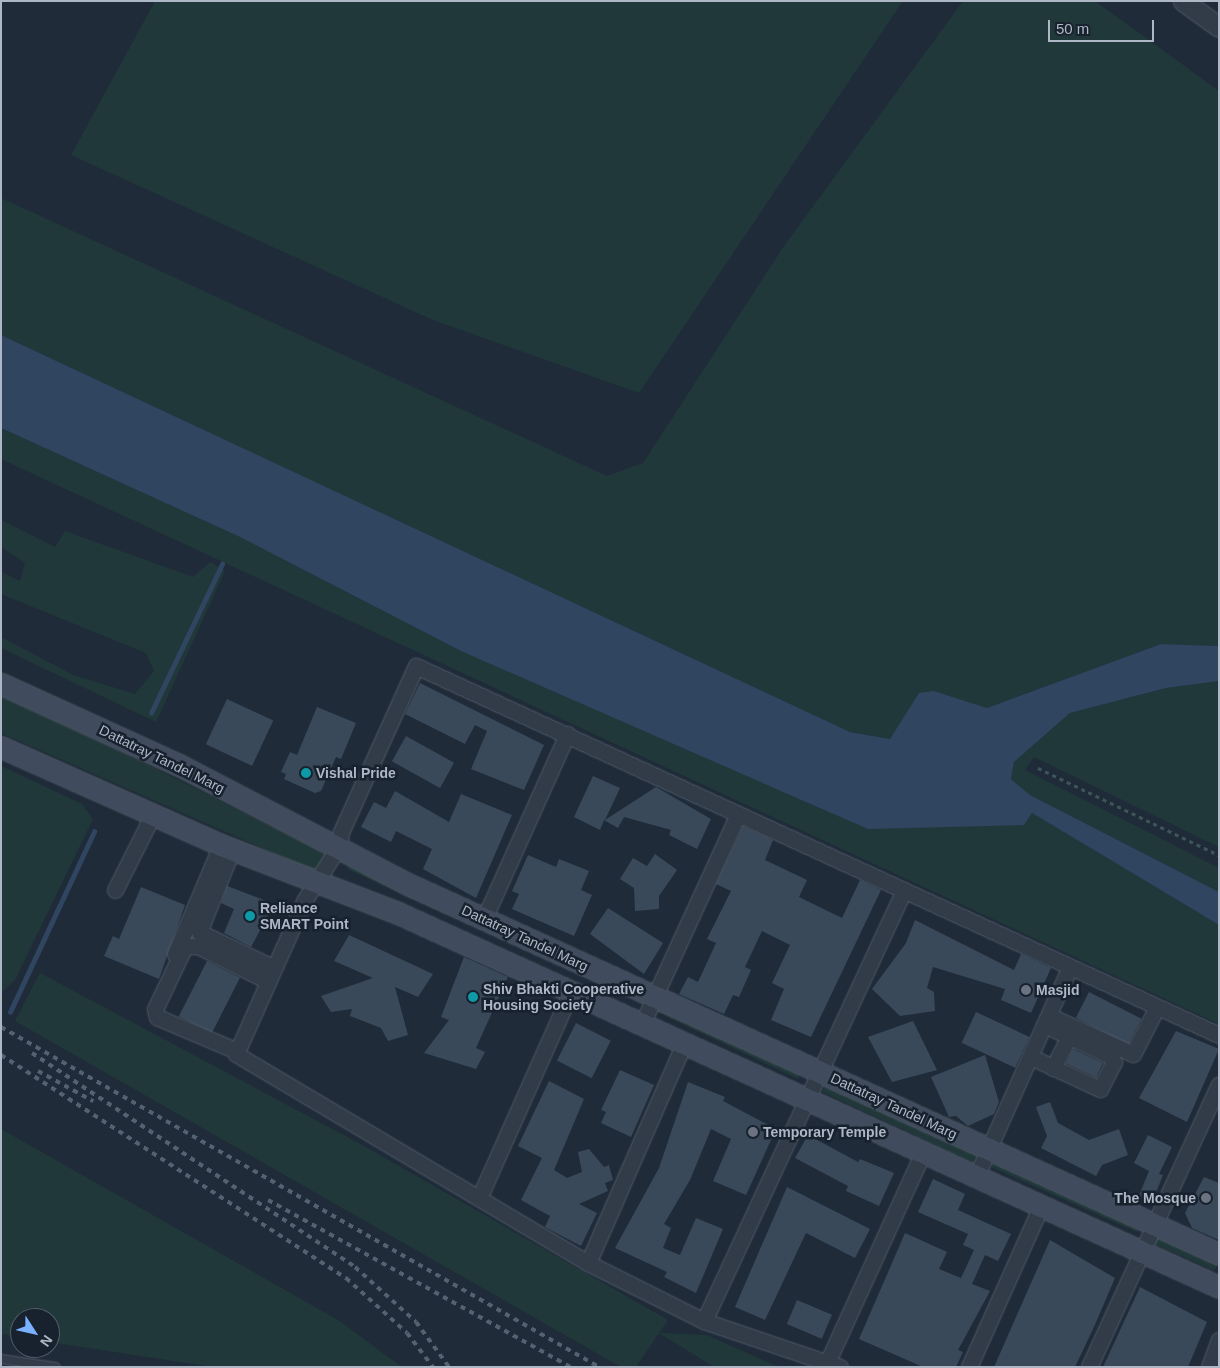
<!DOCTYPE html>
<html>
<head>
<meta charset="utf-8">
<style>
	body { margin:0 }
	#map { position:relative; width:1220px; height:1368px; overflow:hidden; background:#1f2b39; font-family:Helvetica,sans-serif }
	div>[style] { position:absolute }
	[style*='--x'] { left:calc(var(--x)*1px); top:calc(var(--y)*1px); width:calc(var(--w)*1px); rotate:calc(var(--a)*1deg) }
	.green>* { inset:0; background:#21383a; transform-origin:0 0 }
	.water>* { inset:0; background:#2f4560 }
	.stream>* { height:4.5px; margin:-2.25px; padding:0 2.25px; transform-origin:2.25px; border-radius:2.25px; background:#2f4560 }
	.building>* { inset:0; background:#3a4959; transform-origin:0 0 }
	.path>* { height:2.5px; margin-top:-1.25px; transform-origin:0; background:repeating-linear-gradient(90deg,#3e5557 0 4px,transparent 0 8px) }
	.roads { filter:drop-shadow(0 0 1px #505a67) drop-shadow(0 0 1px #505a67) }
	.service>* { height:8px; margin:-4px; padding:0 4px; transform-origin:4px; border-radius:4px; background:#323c49 }
	.minor>* { height:15px; margin:-7.5px; padding:0 7.5px; transform-origin:7.5px; border-radius:7.5px; background:#323c49 }
	.tertiary>* { height:19px; margin:-9.5px; padding:0 9.5px; transform-origin:9.5px; border-radius:9.5px; background:#323c49 }
	.secondary>* { height:21px; margin:-10.5px; padding:0 10.5px; transform-origin:10.5px; border-radius:10.5px; background:#404c5d }
	.rail>* { height:4px; margin-top:-2px; transform-origin:0; background:repeating-linear-gradient(90deg,#546171 0 5px,transparent 0 10px) }
	.dots>* { width:14px; height:14px; translate:-50% -50%; box-sizing:border-box; border:2px solid #18222e; border-radius:50% }
	span { translate:-50% -50%; white-space:nowrap; text-align:center; line-height:1.15; -webkit-text-stroke:5px #18222e; paint-order:stroke }
	.street-label { font-size:14px; color:#adb7c6 }
	.poi-label { font-size:14px; color:#adb7c6; font-weight:700 }
	.left { translate:0 -50%; text-align:left }
	.right { translate:-100% -50%; text-align:right }
	.frame { position:absolute; inset:0; border:2px solid #adb7c6; pointer-events:none }
	.north { position:absolute; left:10px; top:1308px; width:50px; height:50px; box-sizing:border-box; background:#18222e; border:1px solid #545e6b; border-radius:50%; rotate:125deg; font-size:14px; font-weight:700; line-height:20px; text-align:center; color:#adb7c6 }
	.north::after { content:''; display:block; margin:auto; width:18px; height:22px; background:#79b0ff; clip-path:polygon(50% 0,100% 100%,50% 72%,0 100%) }
	.scale { position:absolute; left:1048px; top:20px; width:106px; height:22px; box-sizing:border-box; border:2px solid #adb7c6; border-top:0; padding-left:6px; font-size:15px; line-height:18px; white-space:nowrap; color:#adb7c6; -webkit-text-stroke:4px #18222e; paint-order:stroke }
</style>
</head>
<body>
<div id="map">
	<div class="green">
		<i style="clip-path:polygon(155px 1px,903px 1px,639px 393px,433px 320px,71px 155px)"></i>
		<i style="clip-path:polygon(963px 1px,1095px 1px,1219px 91px,1219px 646px,1161px 644px,987px 708px,934px 691px,890px 739px,850px 732px,1px 335px,1px 198px,607px 476px,643px 463px,784px 246px)"></i>
		<i style="clip-path:polygon(1px 428px,240px 537px,461px 651px,947px 826px,1024px 825px,1032px 813px,1219px 925px,1219px 1024px,1px 459px)"></i>
		<i style="clip-path:polygon(1px 520px,55px 547px,65px 531px,193px 577px,210px 562px,225px 571px,156px 722px,1px 648px,1px 637px,73px 675px,135px 694px,154px 671px,146px 653px,1px 594px,1px 572px,20px 581px,25px 563px,1px 547px)"></i>
		<i style="clip-path:polygon(1219px 681px,1219px 847px,1034px 757px,1025px 770px,1219px 868px,1219px 892px,1030px 795px,1011px 779px,1014px 762px,1070px 713px,1166px 688px)"></i>
		<i style="clip-path:polygon(1px 697px,112px 747px,321px 851px,327px 857px,322px 869px,312px 870px,1px 733px)"></i>
		<i style="clip-path:polygon(1px 766px,82px 804px,93px 819px,15px 980px,1px 993px)"></i>
		<i style="clip-path:polygon(352px 863px,637px 995px,636px 1000px,347px 869px)"></i>
		<i style="clip-path:polygon(40px 973px,364px 1146px,668px 1320px,659px 1333px,707px 1335px,778px 1367px,714px 1367px,659px 1333px,636px 1367px,621px 1367px,15px 1021px)"></i>
		<i style="clip-path:polygon(659px 1005px,803px 1069px,798px 1079px,655px 1011px)"></i>
		<i style="left:827px;top:1082px;width:166px;height:11px;rotate:25deg"></i>
		<i style="clip-path:polygon(1px 1129px,338px 1320px,402px 1367px,212px 1367px,50px 1342px,50px 1318px,20px 1318px,20px 1337px,1px 1334px)"></i>
		<i style="left:995px;top:1159px;width:159px;height:9px;rotate:24deg"></i>
		<i style="left:1159px;top:1233px;width:66px;height:12px;rotate:24deg"></i>
	</div>
	<div class="water">
		<i style="clip-path:polygon(1px 335px,850px 732px,890px 739px,919px 693px,934px 691px,987px 708px,1161px 644px,1219px 646px,1219px 681px,1166px 688px,1070px 713px,1014px 762px,1011px 779px,1030px 795px,1219px 892px,1219px 925px,1032px 813px,1024px 825px,868px 829px,461px 651px,240px 537px,1px 428px)"></i>
	</div>
	<div class="stream">
		<i style="--x:151;--y:713;--w:165;--a:-64.5"></i>
		<i style="--x:10;--y:1012;--w:199;--a:-65"></i>
	</div>
	<div class="building">
		<i style="clip-path:polygon(420px 683px,544px 745px,524px 790px,471px 769px,487px 731px,475px 725px,465px 744px,405px 714px)"></i>
		<i style="left:227px;top:699px;width:51px;height:50px;rotate:25deg"></i>
		<i style="clip-path:polygon(317px 707px,356px 723px,341px 759px,336px 757px,321px 791px,315px 793px,284px 779px,286px 774px,281px 772px,290px 752px,297px 755px)"></i>
		<i style="left:406px;top:736px;width:55px;height:29px;rotate:29deg"></i>
		<i style="clip-path:polygon(593px 776px,620px 788px,605px 820px,656px 787px,711px 819px,697px 849px,669px 835px,671px 830px,624px 817px,618px 828px,604px 820px,600px 830px,574px 817px)"></i>
		<i style="clip-path:polygon(395px 791px,449px 822px,461px 794px,512px 815px,476px 898px,423px 869px,432px 849px,396px 831px,391px 842px,361px 827px,374px 802px,386px 808px)"></i>
		<i style="clip-path:polygon(743px 826px,773px 840px,765px 860px,807px 880px,799px 897px,842px 918px,860px 880px,881px 890px,811px 1037px,771px 1020px,784px 989px,772px 983px,790px 945px,762px 931px,745px 967px,751px 970px,739px 997px,733px 995px,724px 1014px,679px 994px,688px 977px,698px 982px,716px 943px,707px 939px,731px 891px,716px 884px)"></i>
		<i style="clip-path:polygon(655px 854px,677px 870px,659px 896px,659px 909px,635px 911px,634px 888px,620px 879px,633px 858px,647px 866px)"></i>
		<i style="clip-path:polygon(528px 855px,556px 867px,559px 859px,589px 871px,581px 890px,592px 895px,574px 936px,512px 909px,519px 894px,512px 891px)"></i>
		<i style="clip-path:polygon(227px 886px,274px 904px,251px 947px,224px 933px,234px 909px,221px 903px)"></i>
		<i style="clip-path:polygon(141px 887px,185px 905px,159px 979px,104px 956px,113px 936px,119px 939px)"></i>
		<i style="clip-path:polygon(608px 908px,663px 943px,644px 974px,590px 934px)"></i>
		<i style="clip-path:polygon(915px 920px,1014px 970px,1021px 954px,1051px 968px,1031px 1013px,1001px 1000px,1005px 989px,933px 967px,927px 988px,934px 992px,935px 1011px,900px 1016px,872px 989px,906px 943px)"></i>
		<i style="clip-path:polygon(349px 935px,433px 974px,418px 997px,395px 987px,408px 1035px,388px 1041px,381px 1028px,350px 1016px,352px 1009px,331px 1012px,321px 996px,373px 978px,334px 961px)"></i>
		<i style="clip-path:polygon(464px 957px,508px 977px,476px 1048px,485px 1052px,476px 1069px,424px 1053px,449px 1020px,441px 1017px)"></i>
		<i style="left:207px;top:961px;width:37px;height:62px;rotate:27deg"></i>
		<i style="left:1089px;top:992px;width:59px;height:29px;rotate:27deg"></i>
		<i style="left:976px;top:1012px;width:59px;height:34px;rotate:25deg"></i>
		<i style="clip-path:polygon(913px 1021px,937px 1070px,892px 1082px,868px 1037px)"></i>
		<i style="left:576px;top:1023px;width:39px;height:42px;rotate:27deg"></i>
		<i style="clip-path:polygon(1176px 1031px,1219px 1049px,1187px 1122px,1139px 1098px)"></i>
		<i style="left:1073px;top:1049px;width:33px;height:16px;rotate:25deg"></i>
		<i style="clip-path:polygon(985px 1055px,999px 1102px,994px 1114px,968px 1126px,956px 1116px,949px 1117px,931px 1077px)"></i>
		<i style="clip-path:polygon(620px 1070px,654px 1085px,631px 1137px,601px 1123px,606px 1112px,601px 1110px)"></i>
		<i style="clip-path:polygon(549px 1081px,584px 1099px,554px 1170px,567px 1178px,582px 1172px,578px 1152px,589px 1149px,604px 1167px,609px 1165px,613px 1180px,605px 1183px,608px 1191px,579px 1204px,597px 1213px,581px 1246px,545px 1227px,550px 1216px,521px 1200px,542px 1158px,518px 1146px)"></i>
		<i style="clip-path:polygon(688px 1082px,725px 1097px,723px 1101px,776px 1129px,746px 1195px,713px 1181px,731px 1139px,711px 1129px,690px 1180px,664px 1224px,671px 1228px,663px 1248px,680px 1255px,696px 1218px,723px 1229px,696px 1293px,664px 1277px,667px 1272px,615px 1248px,659px 1168px)"></i>
		<i style="clip-path:polygon(1050px 1102px,1058px 1123px,1089px 1140px,1119px 1129px,1128px 1155px,1102px 1165px,1096px 1176px,1041px 1148px,1047px 1136px,1036px 1107px)"></i>
		<i style="clip-path:polygon(808px 1135px,858px 1162px,860px 1159px,894px 1173px,879px 1206px,846px 1191px,848px 1186px,795px 1158px)"></i>
		<i style="clip-path:polygon(1148px 1135px,1172px 1147px,1159px 1174px,1163px 1175px,1151px 1205px,1137px 1200px,1149px 1171px,1134px 1163px)"></i>
		<i style="clip-path:polygon(1204px 1177px,1219px 1183px,1219px 1240px,1192px 1228px,1185px 1213px)"></i>
		<i style="clip-path:polygon(933px 1179px,965px 1194px,958px 1210px,1011px 1234px,998px 1261px,985px 1255px,972px 1284px,990px 1291px,958px 1350px,963px 1352px,956px 1367px,923px 1367px,859px 1339px,905px 1233px,947px 1252px,939px 1269px,961px 1278px,974px 1250px,963px 1245px,968px 1234px,918px 1212px)"></i>
		<i style="clip-path:polygon(787px 1187px,870px 1229px,855px 1258px,806px 1233px,765px 1320px,735px 1307px)"></i>
		<i style="clip-path:polygon(1050px 1240px,1115px 1278px,1094px 1327px,1075px 1367px,994px 1367px)"></i>
		<i style="clip-path:polygon(1140px 1287px,1207px 1322px,1188px 1367px,1103px 1367px)"></i>
		<i style="left:797px;top:1300px;width:38px;height:26px;rotate:23deg"></i>
	</div>
	<div class="path">
		<i style="--x:1038;--y:768;--w:201;--a:25.7"></i>
	</div>
	<div class="roads">
		<div class="service">
			<i style="--x:1;--y:1359;--w:55;--a:8.4"></i>
		</div>
		<div class="minor">
			<i style="--x:232;--y:850;--w:88;--a:111.9"></i>
			<i style="--x:199;--y:932;--w:83;--a:25.6"></i>
			<i style="--x:115;--y:890;--w:83;--a:-63.4"></i>
			<i style="--x:484;--y:919;--w:203;--a:-65.8"></i>
			<i style="--x:175;--y:954;--w:118;--a:-67.1"></i>
			<i style="--x:1050;--y:1016;--w:91;--a:24.6"></i>
			<i style="--x:1133;--y:1054;--w:53;--a:-62.9"></i>
			<i style="--x:642;--y:1024;--w:231;--a:-65.4"></i>
			<i style="--x:237;--y:1051;--w:87;--a:-157"></i>
			<i style="--x:157;--y:1017;--w:8;--a:-104"></i>
			<i style="--x:155;--y:1009;--w:70;--a:-64.5"></i>
			<i style="--x:185;--y:946;--w:13;--a:0"></i>
			<i style="--x:198;--y:946;--w:78;--a:26.6"></i>
			<i style="--x:1031;--y:1057;--w:76;--a:24.9"></i>
			<i style="--x:1100;--y:1089;--w:30;--a:-63"></i>
			<i style="--x:1114;--y:1062;--w:7;--a:-124"></i>
			<i style="--x:1110;--y:1056;--w:72;--a:-154.5"></i>
			<i style="--x:1053;--y:1068;--w:36;--a:-63"></i>
			<i style="--x:976;--y:1177;--w:230;--a:-65.9"></i>
			<i style="--x:480;--y:1196;--w:223;--a:-66"></i>
			<i style="--x:588;--y:1263;--w:240;--a:-66.4"></i>
			<i style="--x:704;--y:1321;--w:475;--a:-65.1"></i>
			<i style="--x:827;--y:1363;--w:232;--a:-65.5"></i>
			<i style="--x:840;--y:1367;--w:144;--a:-161.3"></i>
			<i style="--x:704;--y:1321;--w:130;--a:-153.4"></i>
			<i style="--x:588;--y:1263;--w:409;--a:-149.3"></i>
			<i style="--x:236;--y:1054;--w:167;--a:-66"></i>
			<i style="--x:304;--y:901;--w:65;--a:-57.5"></i>
			<i style="--x:339;--y:846;--w:14;--a:-82"></i>
			<i style="--x:341;--y:832;--w:182;--a:-65.7"></i>
			<i style="--x:416;--y:666;--w:884;--a:24.68"></i>
			<i style="--x:969;--y:1367;--w:176;--a:-65.9"></i>
			<i style="--x:1089;--y:1367;--w:311;--a:-65.3"></i>
			<i style="--x:1209;--y:1367;--w:29;--a:-70"></i>
		</div>
		<div class="tertiary">
			<i style="--x:1183;--y:1;--w:44;--a:35.8"></i>
		</div>
		<div class="secondary">
			<i style="--x:1;--y:684;--w:196;--a:24.5"></i>
			<i style="--x:179;--y:765;--w:260;--a:27.5"></i>
			<i style="--x:410;--y:885;--w:889;--a:24.52"></i>
			<i style="--x:1;--y:747;--w:241;--a:24"></i>
			<i style="--x:221;--y:845;--w:190;--a:21"></i>
			<i style="--x:398;--y:913;--w:902;--a:24.49"></i>
		</div>
	</div>
	<div class="rail">
		<i style="--x:1;--y:1027;--w:688;--a:29.62"></i>
		<i style="--x:32;--y:1053;--w:387;--a:33.5"></i>
		<i style="--x:355;--y:1267;--w:82;--a:42"></i>
		<i style="--x:416;--y:1322;--w:56;--a:53.7"></i>
		<i style="--x:1;--y:1055;--w:411;--a:32.9"></i>
		<i style="--x:346;--y:1278;--w:82;--a:42"></i>
		<i style="--x:407;--y:1333;--w:43;--a:52.6"></i>
		<i style="--x:38;--y:1071;--w:63;--a:28.6"></i>
		<i style="--x:268;--y:1200;--w:345;--a:28.9"></i>
	</div>
	<div class="dots">
		<i style="left:306px;top:773px;background:#0f9aa8"></i>
		<i style="left:250px;top:916px;background:#0f9aa8"></i>
		<i style="left:1026px;top:990px;background:#6b7280"></i>
		<i style="left:473px;top:997px;background:#0f9aa8"></i>
		<i style="left:753px;top:1132px;background:#6b7280"></i>
		<i style="left:1206px;top:1198px;background:#6b7280"></i>
	</div>
	<div class="street-label">
		<span style="left:162px;top:759px;rotate:26deg">Dattatray Tandel Marg</span>
		<span style="left:525px;top:938px;rotate:25deg">Dattatray Tandel Marg</span>
		<span style="left:894px;top:1106px;rotate:25deg">Dattatray Tandel Marg</span>
	</div>
	<div class="poi-label">
		<span class="left" style="left:316px;top:773px">Vishal Pride</span>
		<span class="left" style="left:260px;top:916px">Reliance<br>SMART Point</span>
		<span class="left" style="left:483px;top:997px">Shiv Bhakti Cooperative<br>Housing Society</span>
		<span class="left" style="left:1036px;top:990px">Masjid</span>
		<span class="left" style="left:763px;top:1132px">Temporary Temple</span>
		<span class="right" style="left:1196px;top:1198px">The Mosque</span>
	</div>
	<div class="frame"></div>
	<div class="north">N</div>
	<div class="scale">50 m</div>
</div>
</body>
</html>
